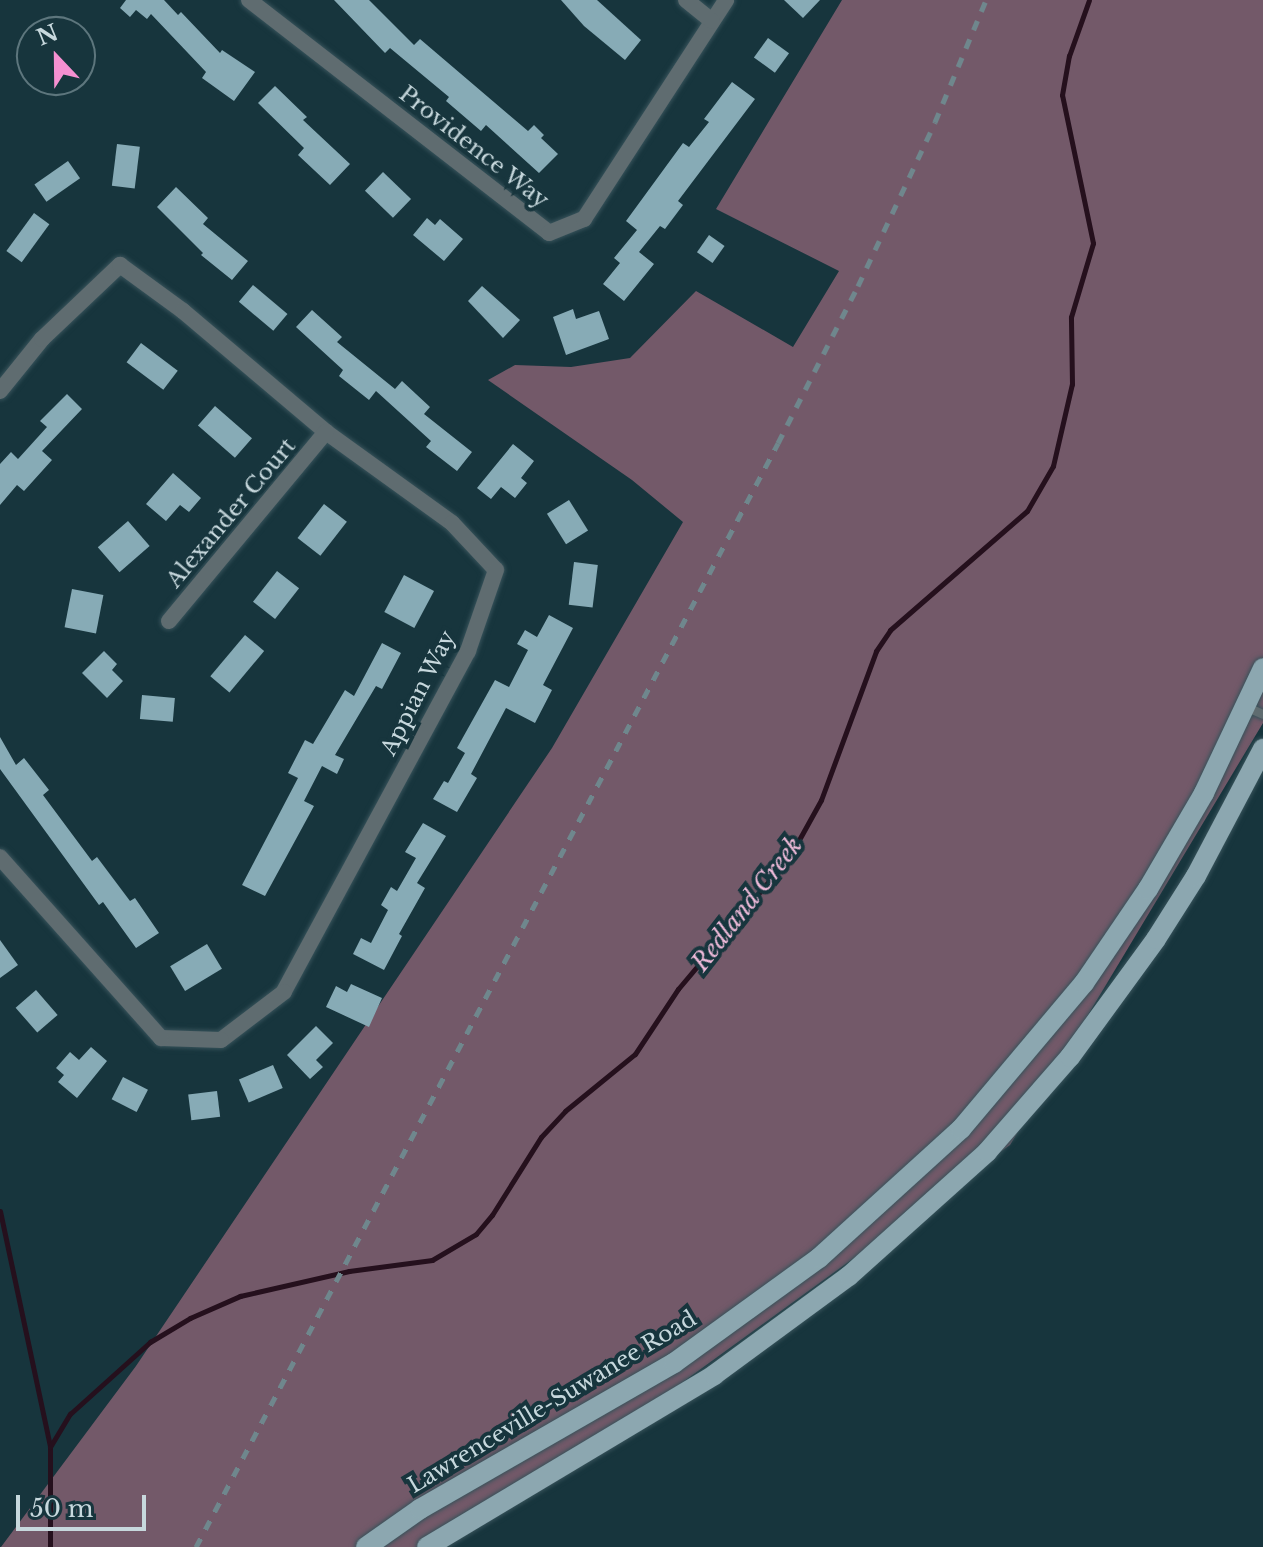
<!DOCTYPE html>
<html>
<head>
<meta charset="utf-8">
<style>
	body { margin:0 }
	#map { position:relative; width:1263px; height:1547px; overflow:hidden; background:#17353d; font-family:"Libre Baskerville",serif }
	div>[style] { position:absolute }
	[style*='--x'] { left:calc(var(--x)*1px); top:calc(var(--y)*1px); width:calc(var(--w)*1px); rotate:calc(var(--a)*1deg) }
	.forest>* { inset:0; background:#735969 }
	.stream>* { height:5px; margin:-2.5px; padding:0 2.5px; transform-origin:2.5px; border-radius:2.5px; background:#25101d }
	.building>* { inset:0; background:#87abb6; transform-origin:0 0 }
	.roads { filter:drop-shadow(0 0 2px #37525a) drop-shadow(0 0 2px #37525a) }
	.lane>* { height:9px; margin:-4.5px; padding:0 4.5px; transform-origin:4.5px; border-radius:4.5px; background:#5f6c70 }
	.street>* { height:16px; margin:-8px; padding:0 8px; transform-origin:8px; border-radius:8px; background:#5f6c70 }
	.primary>* { height:20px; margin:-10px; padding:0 10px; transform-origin:10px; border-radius:10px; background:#8ca7b0 }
	.rail>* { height:5px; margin-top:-2.5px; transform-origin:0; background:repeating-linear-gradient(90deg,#6f878d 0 10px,transparent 0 20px) }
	span { translate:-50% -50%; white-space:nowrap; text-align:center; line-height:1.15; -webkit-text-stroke:8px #17353d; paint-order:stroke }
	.street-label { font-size:22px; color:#c7d8dd }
	.water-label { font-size:24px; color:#eebad9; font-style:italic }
	.north { position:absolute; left:16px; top:16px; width:80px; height:80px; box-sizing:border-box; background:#17353d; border:2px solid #5d767d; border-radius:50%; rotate:338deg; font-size:22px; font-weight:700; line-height:32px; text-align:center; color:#c7d8dd }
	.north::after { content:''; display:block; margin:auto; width:28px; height:36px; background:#f590d1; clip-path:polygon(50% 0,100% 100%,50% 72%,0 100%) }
	.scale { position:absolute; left:16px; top:1495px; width:130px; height:36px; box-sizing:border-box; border:4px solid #c7d8dd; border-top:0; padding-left:10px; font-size:24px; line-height:28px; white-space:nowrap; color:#c7d8dd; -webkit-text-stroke:6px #17353d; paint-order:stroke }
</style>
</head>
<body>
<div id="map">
	<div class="forest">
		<i style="clip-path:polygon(842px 0,1263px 0,1263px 723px,1010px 1145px,513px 1505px,443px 1547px,1px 1547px,136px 1366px,552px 748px,683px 522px,632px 480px,488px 380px,515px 365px,571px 367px,630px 358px,696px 291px,793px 347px,839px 271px,716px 209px)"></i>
	</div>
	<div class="stream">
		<i style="--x:0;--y:1211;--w:240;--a:78"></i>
		<i style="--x:50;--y:1547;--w:100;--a:-90"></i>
		<i style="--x:50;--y:1447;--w:39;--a:-59"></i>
		<i style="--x:70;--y:1414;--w:108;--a:-42"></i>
		<i style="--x:150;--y:1342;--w:47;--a:-31"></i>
		<i style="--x:190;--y:1318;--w:55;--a:-23.7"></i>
		<i style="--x:240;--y:1296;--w:112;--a:-12.9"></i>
		<i style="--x:349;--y:1271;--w:84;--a:-7.5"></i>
		<i style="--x:432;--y:1260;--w:51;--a:-30.6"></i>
		<i style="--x:476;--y:1234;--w:25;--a:-50"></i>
		<i style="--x:492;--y:1215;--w:92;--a:-57.9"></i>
		<i style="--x:541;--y:1137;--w:35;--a:-47"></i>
		<i style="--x:565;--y:1111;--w:90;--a:-39.2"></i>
		<i style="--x:635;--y:1054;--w:78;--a:-56.5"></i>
		<i style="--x:678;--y:989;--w:174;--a:-49.9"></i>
		<i style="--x:790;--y:856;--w:64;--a:-61"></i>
		<i style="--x:821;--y:800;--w:159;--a:-69.7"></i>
		<i style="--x:876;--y:651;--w:25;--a:-56"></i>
		<i style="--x:890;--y:630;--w:181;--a:-41"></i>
		<i style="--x:1027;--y:511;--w:52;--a:-60"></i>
		<i style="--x:1053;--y:466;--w:84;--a:-77"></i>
		<i style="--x:1072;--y:384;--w:67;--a:-90.9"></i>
		<i style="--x:1071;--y:317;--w:77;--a:-73.4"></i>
		<i style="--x:1093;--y:243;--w:151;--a:-101.8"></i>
		<i style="--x:1062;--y:95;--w:40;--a:-80"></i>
		<i style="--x:1069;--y:56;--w:59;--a:-70.3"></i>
	</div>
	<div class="building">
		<i style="clip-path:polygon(126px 0,164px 0,178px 15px,181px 12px,220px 53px,222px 50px,255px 72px,234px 101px,202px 78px,206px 72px,151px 14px,147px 19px,136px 10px,130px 17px,120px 8px)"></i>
		<i style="clip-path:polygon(334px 0,369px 0,414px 45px,420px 39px,528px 131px,534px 125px,544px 135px,541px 138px,558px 154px,539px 173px,486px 125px,481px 131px,446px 101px,449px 97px,390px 48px,385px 53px)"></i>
		<i style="clip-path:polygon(561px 0,597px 0,641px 40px,625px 60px,584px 26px)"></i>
		<i style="clip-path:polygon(784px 0,820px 0,803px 18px)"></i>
		<i style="left:768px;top:38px;width:26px;height:24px;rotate:36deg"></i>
		<i style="clip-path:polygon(732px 82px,755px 99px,678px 201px,683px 205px,665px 229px,660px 226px,639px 252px,654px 264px,624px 301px,603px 284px,620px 263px,614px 258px,637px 230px,626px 221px,683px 143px,689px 147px,709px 122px,704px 119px)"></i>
		<i style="clip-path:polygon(275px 86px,307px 117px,303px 120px,350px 164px,330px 185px,298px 155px,304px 148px,258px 103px)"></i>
		<i style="left:117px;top:144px;width:23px;height:42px;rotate:7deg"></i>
		<i style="left:68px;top:161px;width:21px;height:41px;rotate:55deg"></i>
		<i style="left:383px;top:172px;width:39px;height:26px;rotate:44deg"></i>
		<i style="clip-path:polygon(176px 187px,208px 218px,203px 224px,248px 261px,232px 280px,201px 255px,203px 253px,157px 207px)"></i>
		<i style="left:34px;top:213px;width:19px;height:47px;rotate:36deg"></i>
		<i style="clip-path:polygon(427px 218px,435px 225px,440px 219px,463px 239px,444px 261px,413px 235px)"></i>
		<i style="left:709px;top:235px;width:19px;height:21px;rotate:35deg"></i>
		<i style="left:253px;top:285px;width:45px;height:22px;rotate:40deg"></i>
		<i style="clip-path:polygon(482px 286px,520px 320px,503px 338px,468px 301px)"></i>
		<i style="clip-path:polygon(573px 309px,576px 319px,599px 311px,609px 339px,566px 355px,553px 317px)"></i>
		<i style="clip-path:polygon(312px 310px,342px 337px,337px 342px,395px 389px,402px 381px,430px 407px,424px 414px,472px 452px,457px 471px,426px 447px,431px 441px,376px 391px,369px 400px,339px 376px,343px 370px,296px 327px)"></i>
		<i style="left:141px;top:343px;width:46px;height:24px;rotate:37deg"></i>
		<i style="clip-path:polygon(67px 394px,82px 409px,42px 451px,52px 460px,24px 491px,17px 485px,0 505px,0 464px,11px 452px,18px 459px,47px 427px,40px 421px)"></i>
		<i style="left:215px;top:406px;width:49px;height:26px;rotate:41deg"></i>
		<i style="clip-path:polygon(513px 444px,534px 461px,521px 478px,527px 483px,515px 498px,501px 487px,491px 499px,477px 488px)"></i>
		<i style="clip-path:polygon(173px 473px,201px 498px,189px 512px,180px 505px,166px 521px,146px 504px)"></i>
		<i style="left:569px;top:500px;width:36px;height:26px;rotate:58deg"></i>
		<i style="left:324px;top:504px;width:29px;height:43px;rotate:38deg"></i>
		<i style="left:128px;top:521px;width:33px;height:40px;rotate:49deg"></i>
		<i style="left:574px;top:562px;width:24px;height:43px;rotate:7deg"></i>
		<i style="left:277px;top:571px;width:28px;height:39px;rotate:38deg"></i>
		<i style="left:404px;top:575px;width:34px;height:42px;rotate:28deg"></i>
		<i style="left:72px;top:589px;width:32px;height:39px;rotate:11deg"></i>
		<i style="clip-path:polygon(549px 615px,573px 628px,543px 685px,552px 690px,535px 723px,506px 708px,471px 774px,477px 778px,457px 812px,433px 799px,444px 781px,448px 783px,465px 753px,457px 748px,495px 680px,509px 687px,528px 650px,517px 644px,525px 630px,537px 637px)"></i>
		<i style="left:245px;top:635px;width:25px;height:54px;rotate:40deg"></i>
		<i style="clip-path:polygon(382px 643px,401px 653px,382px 689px,376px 686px,335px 755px,344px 759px,337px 774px,322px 766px,304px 801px,314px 806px,265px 896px,242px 885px,298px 778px,288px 773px,305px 740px,313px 744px,345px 690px,354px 696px)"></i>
		<i style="clip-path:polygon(104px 651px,117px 664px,112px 670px,123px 681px,107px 698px,82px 673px)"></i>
		<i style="left:142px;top:695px;width:33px;height:24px;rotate:5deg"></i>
		<i style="clip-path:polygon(0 737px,16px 765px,24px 758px,49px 790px,43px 795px,92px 861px,97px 857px,130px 901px,135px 898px,159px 933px,136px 948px,103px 902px,99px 905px,0 769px)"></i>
		<i style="clip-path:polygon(423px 823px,446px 836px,417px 883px,425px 888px,399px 934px,402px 936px,384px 970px,353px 954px,361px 938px,371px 943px,388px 910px,381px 905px,391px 887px,397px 891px,416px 858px,405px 852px)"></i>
		<i style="clip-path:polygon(0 940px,18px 965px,0 978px)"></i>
		<i style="left:207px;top:944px;width:29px;height:43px;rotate:59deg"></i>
		<i style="clip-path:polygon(351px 984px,382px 998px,369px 1027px,326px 1007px,336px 986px,347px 992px)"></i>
		<i style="left:36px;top:990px;width:33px;height:27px;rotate:49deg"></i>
		<i style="clip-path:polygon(316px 1026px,333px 1043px,316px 1060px,323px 1067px,310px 1079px,287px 1055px)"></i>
		<i style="clip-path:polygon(91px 1047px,107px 1061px,77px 1098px,58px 1082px,64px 1075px,56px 1068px,70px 1052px,79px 1060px)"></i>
		<i style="left:273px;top:1065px;width:25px;height:37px;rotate:67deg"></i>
		<i style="left:123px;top:1077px;width:28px;height:25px;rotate:27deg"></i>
		<i style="left:217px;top:1091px;width:26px;height:29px;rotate:83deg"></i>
	</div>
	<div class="roads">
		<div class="lane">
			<i style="--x:1247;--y:707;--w:17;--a:24"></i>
		</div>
		<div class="street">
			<i style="--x:249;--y:0;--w:380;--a:37.8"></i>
			<i style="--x:549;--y:233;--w:38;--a:-22"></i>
			<i style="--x:584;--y:219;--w:261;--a:-57"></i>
			<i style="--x:686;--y:0;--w:33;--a:39"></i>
			<i style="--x:0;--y:391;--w:67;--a:-51.1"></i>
			<i style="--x:42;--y:339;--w:108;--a:-43.5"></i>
			<i style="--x:120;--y:265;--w:78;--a:36.1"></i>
			<i style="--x:183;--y:311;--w:187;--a:40.2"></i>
			<i style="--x:326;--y:432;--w:155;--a:35.8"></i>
			<i style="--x:452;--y:523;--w:64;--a:46.9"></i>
			<i style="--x:496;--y:570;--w:86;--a:109.1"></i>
			<i style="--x:468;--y:651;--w:387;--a:118.4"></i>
			<i style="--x:284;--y:992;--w:79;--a:142.7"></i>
			<i style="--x:221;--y:1040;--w:60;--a:-178.1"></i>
			<i style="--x:161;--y:1038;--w:242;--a:-131.7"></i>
			<i style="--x:169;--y:621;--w:246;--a:-50.3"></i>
		</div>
		<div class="primary">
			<i style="--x:366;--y:1547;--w:66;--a:-35.1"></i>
			<i style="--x:420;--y:1509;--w:293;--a:-29.9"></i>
			<i style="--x:674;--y:1363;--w:179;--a:-35.9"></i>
			<i style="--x:819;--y:1258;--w:192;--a:-42.3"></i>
			<i style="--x:961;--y:1129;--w:191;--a:-49.9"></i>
			<i style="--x:1084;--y:983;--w:114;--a:-55.8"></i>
			<i style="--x:1148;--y:889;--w:111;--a:-59.7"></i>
			<i style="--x:1204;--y:793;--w:138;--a:-64.7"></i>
			<i style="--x:427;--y:1547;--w:335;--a:-30.9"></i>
			<i style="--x:714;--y:1375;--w:167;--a:-36.3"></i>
			<i style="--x:849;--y:1276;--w:186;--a:-41.9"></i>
			<i style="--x:987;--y:1152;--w:126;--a:-48.9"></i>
			<i style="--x:1070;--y:1057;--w:146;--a:-53.9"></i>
			<i style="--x:1156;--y:939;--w:75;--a:-57.6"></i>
			<i style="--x:1196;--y:876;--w:144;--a:-62.2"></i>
		</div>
	</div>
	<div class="rail">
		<i style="--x:196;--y:1547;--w:1248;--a:-62.2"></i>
		<i style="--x:778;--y:443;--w:176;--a:-63"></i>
		<i style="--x:858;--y:286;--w:181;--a:-64.8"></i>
		<i style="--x:935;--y:122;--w:132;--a:-67.3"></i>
	</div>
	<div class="street-label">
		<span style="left:474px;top:147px;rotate:38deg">Providence Way</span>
		<span style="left:231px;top:513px;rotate:-50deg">Alexander Court</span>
		<span style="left:418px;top:693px;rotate:-63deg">Appian Way</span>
		<span style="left:552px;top:1402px;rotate:-31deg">Lawrenceville-Suwanee Road</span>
	</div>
	<div class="water-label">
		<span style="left:747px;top:904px;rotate:-52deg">Redland Creek</span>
	</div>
	<div class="north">N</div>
	<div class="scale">50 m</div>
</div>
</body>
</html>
